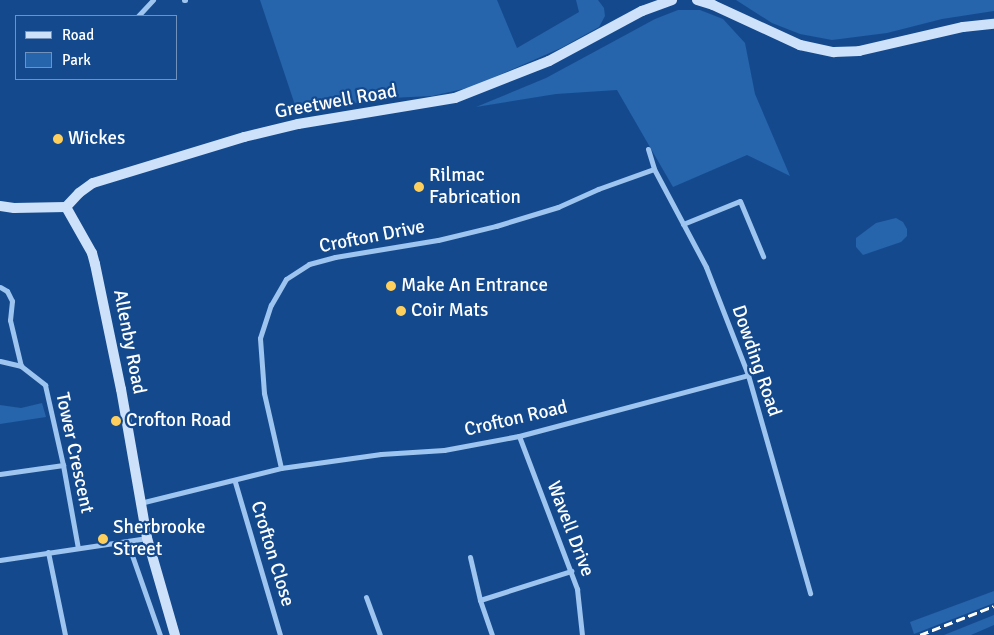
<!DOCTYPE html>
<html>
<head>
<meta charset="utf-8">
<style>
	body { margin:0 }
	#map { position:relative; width:994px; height:635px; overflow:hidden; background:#144a8d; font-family:Signika,sans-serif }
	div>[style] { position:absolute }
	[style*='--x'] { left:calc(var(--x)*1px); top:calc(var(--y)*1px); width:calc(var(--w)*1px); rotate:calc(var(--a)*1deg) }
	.green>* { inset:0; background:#2664ac }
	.minor>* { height:5px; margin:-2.5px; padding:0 2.5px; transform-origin:2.5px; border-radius:2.5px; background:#9ec4f0 }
	.secondary>* { height:10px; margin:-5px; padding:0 5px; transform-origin:5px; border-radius:5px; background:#cde1fb }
	.rail>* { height:3px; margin-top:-1.5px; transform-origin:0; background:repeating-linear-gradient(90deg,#fff 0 9px,transparent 0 13px) }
	.dots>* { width:14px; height:14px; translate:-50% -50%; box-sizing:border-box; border:2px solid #144a8d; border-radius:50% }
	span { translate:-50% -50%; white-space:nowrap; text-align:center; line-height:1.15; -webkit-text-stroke:4.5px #144a8d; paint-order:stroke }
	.street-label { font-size:19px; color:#fff }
	.poi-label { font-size:19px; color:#fff }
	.left { translate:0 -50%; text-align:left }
	.legend { position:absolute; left:15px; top:15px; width:162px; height:65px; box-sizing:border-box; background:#144a8d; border:1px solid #7292bb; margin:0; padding:6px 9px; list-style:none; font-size:15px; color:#fff }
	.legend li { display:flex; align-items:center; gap:10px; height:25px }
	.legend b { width:25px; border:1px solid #7292bb }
</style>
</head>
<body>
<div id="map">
	<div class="green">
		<i style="clip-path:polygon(260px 0,497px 0,517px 48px,579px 12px,576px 0,598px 0,604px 8px,605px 16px,599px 27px,561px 48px,472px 87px,432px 96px,390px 98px,305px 110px,298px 114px)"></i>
		<i style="clip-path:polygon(736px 0,994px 0,994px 11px,942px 19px,887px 33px,832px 40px,800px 34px,772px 23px)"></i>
		<i style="clip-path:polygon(678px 10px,700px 10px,723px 19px,745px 43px,755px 94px,790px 176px,747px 155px,673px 187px,617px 90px,556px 94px,476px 107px,546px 78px,655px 19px)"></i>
		<i style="clip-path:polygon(896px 218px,903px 222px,907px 229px,907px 236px,901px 242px,863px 255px,856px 247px,856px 238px,876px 223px)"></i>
		<i style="clip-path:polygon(42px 403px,46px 417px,0 424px,0 405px,21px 408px)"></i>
		<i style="clip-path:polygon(994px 591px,994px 603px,914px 634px,910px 622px)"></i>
		<i style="clip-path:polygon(994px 615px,994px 625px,971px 635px,944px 635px)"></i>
	</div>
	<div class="minor">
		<i style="--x:184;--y:0;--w:1;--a:0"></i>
		<i style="--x:138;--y:16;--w:22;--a:-47"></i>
		<i style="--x:648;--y:149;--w:21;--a:73"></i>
		<i style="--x:654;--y:169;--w:111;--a:62"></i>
		<i style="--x:706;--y:267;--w:116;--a:68.7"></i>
		<i style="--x:748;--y:375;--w:227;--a:74.1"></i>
		<i style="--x:683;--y:224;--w:61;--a:-22"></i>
		<i style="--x:740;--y:201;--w:60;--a:67.3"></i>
		<i style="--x:0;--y:287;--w:8;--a:30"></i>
		<i style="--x:7;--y:291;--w:11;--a:63"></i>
		<i style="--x:12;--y:301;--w:19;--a:96"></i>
		<i style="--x:10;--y:320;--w:47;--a:76.6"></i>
		<i style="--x:0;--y:361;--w:22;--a:13"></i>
		<i style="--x:21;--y:366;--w:31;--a:38"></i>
		<i style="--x:45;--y:385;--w:82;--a:77.3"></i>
		<i style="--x:63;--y:465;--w:84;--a:79.8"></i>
		<i style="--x:519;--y:436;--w:164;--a:69.2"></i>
		<i style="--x:577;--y:589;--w:46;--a:83.8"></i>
		<i style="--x:281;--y:468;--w:77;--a:-102.8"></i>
		<i style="--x:264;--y:393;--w:55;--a:-94.2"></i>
		<i style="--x:260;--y:338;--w:35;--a:-72"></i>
		<i style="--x:271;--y:305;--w:30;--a:-60"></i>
		<i style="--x:286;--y:279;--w:27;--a:-33"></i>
		<i style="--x:309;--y:264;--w:27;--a:-15"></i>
		<i style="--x:335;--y:257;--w:104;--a:-9.4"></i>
		<i style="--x:438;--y:240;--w:60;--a:-13.6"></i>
		<i style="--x:496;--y:226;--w:65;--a:-17"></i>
		<i style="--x:558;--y:207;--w:44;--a:-24.2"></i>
		<i style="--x:598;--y:189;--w:59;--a:-19.7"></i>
		<i style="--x:0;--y:474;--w:64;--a:-8.1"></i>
		<i style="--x:235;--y:482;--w:159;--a:73.6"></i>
		<i style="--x:140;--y:503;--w:145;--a:-13.9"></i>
		<i style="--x:281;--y:468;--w:101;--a:-8"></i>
		<i style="--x:381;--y:454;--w:63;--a:-3.6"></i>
		<i style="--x:444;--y:450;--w:76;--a:-10.6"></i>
		<i style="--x:519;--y:436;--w:237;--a:-14.9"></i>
		<i style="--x:127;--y:541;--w:100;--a:70.7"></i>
		<i style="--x:48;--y:552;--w:85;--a:78.4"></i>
		<i style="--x:470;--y:557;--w:44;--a:76.9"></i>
		<i style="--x:0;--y:560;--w:149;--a:-8.5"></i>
		<i style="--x:366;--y:597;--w:40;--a:69.8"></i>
		<i style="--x:492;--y:635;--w:37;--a:-109"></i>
		<i style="--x:480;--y:600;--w:96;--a:-17.7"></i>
	</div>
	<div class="secondary">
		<i style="--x:697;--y:0;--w:17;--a:17"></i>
		<i style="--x:713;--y:5;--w:96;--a:24.7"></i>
		<i style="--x:800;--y:45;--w:35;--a:12"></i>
		<i style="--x:834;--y:52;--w:25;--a:-2"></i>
		<i style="--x:859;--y:51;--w:107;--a:-13"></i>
		<i style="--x:963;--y:27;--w:31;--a:-6"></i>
		<i style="--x:0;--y:206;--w:14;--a:8"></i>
		<i style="--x:14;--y:208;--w:52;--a:-1.1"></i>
		<i style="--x:66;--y:207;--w:19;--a:-47"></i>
		<i style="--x:79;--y:193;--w:17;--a:-36"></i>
		<i style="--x:93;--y:183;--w:158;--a:-16.9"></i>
		<i style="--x:244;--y:137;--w:56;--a:-13.5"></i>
		<i style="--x:298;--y:124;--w:159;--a:-9.4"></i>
		<i style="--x:455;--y:98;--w:101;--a:-21.5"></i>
		<i style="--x:549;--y:61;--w:106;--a:-28.3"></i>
		<i style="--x:642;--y:11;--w:32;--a:-20"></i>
		<i style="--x:66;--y:207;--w:53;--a:60.5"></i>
		<i style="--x:92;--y:253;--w:11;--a:75"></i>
		<i style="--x:95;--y:264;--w:128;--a:78.3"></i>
		<i style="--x:121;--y:389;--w:151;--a:80.1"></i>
		<i style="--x:147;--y:538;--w:101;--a:73.9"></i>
	</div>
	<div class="rail">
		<i style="--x:920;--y:635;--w:79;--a:-21.4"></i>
	</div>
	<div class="dots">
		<i style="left:58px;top:139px;background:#ffcf5e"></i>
		<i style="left:419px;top:187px;background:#ffcf5e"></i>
		<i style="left:391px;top:286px;background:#ffcf5e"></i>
		<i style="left:401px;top:311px;background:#ffcf5e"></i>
		<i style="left:116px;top:421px;background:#ffcf5e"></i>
		<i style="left:103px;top:539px;background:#ffcf5e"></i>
	</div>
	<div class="street-label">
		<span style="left:336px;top:102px;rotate:-10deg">Greetwell Road</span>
		<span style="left:372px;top:237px;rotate:-11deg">Crofton Drive</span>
		<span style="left:129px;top:342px;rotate:79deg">Allenby Road</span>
		<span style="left:756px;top:361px;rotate:71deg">Dowding Road</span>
		<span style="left:516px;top:419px;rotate:-13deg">Crofton Road</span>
		<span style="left:74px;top:453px;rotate:78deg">Tower Crescent</span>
		<span style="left:570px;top:529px;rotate:69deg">Wavell Drive</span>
		<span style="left:272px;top:554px;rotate:73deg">Crofton Close</span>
	</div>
	<div class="poi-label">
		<span class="left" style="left:68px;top:139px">Wickes</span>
		<span class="left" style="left:429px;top:187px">Rilmac<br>Fabrication</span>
		<span class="left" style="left:401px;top:286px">Make An Entrance</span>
		<span class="left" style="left:411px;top:311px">Coir Mats</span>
		<span class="left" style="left:126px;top:421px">Crofton Road</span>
		<span class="left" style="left:113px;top:539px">Sherbrooke<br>Street</span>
	</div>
	<ul class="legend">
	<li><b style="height:6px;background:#cde1fb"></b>Road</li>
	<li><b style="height:14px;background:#2664ac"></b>Park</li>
	</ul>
</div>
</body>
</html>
